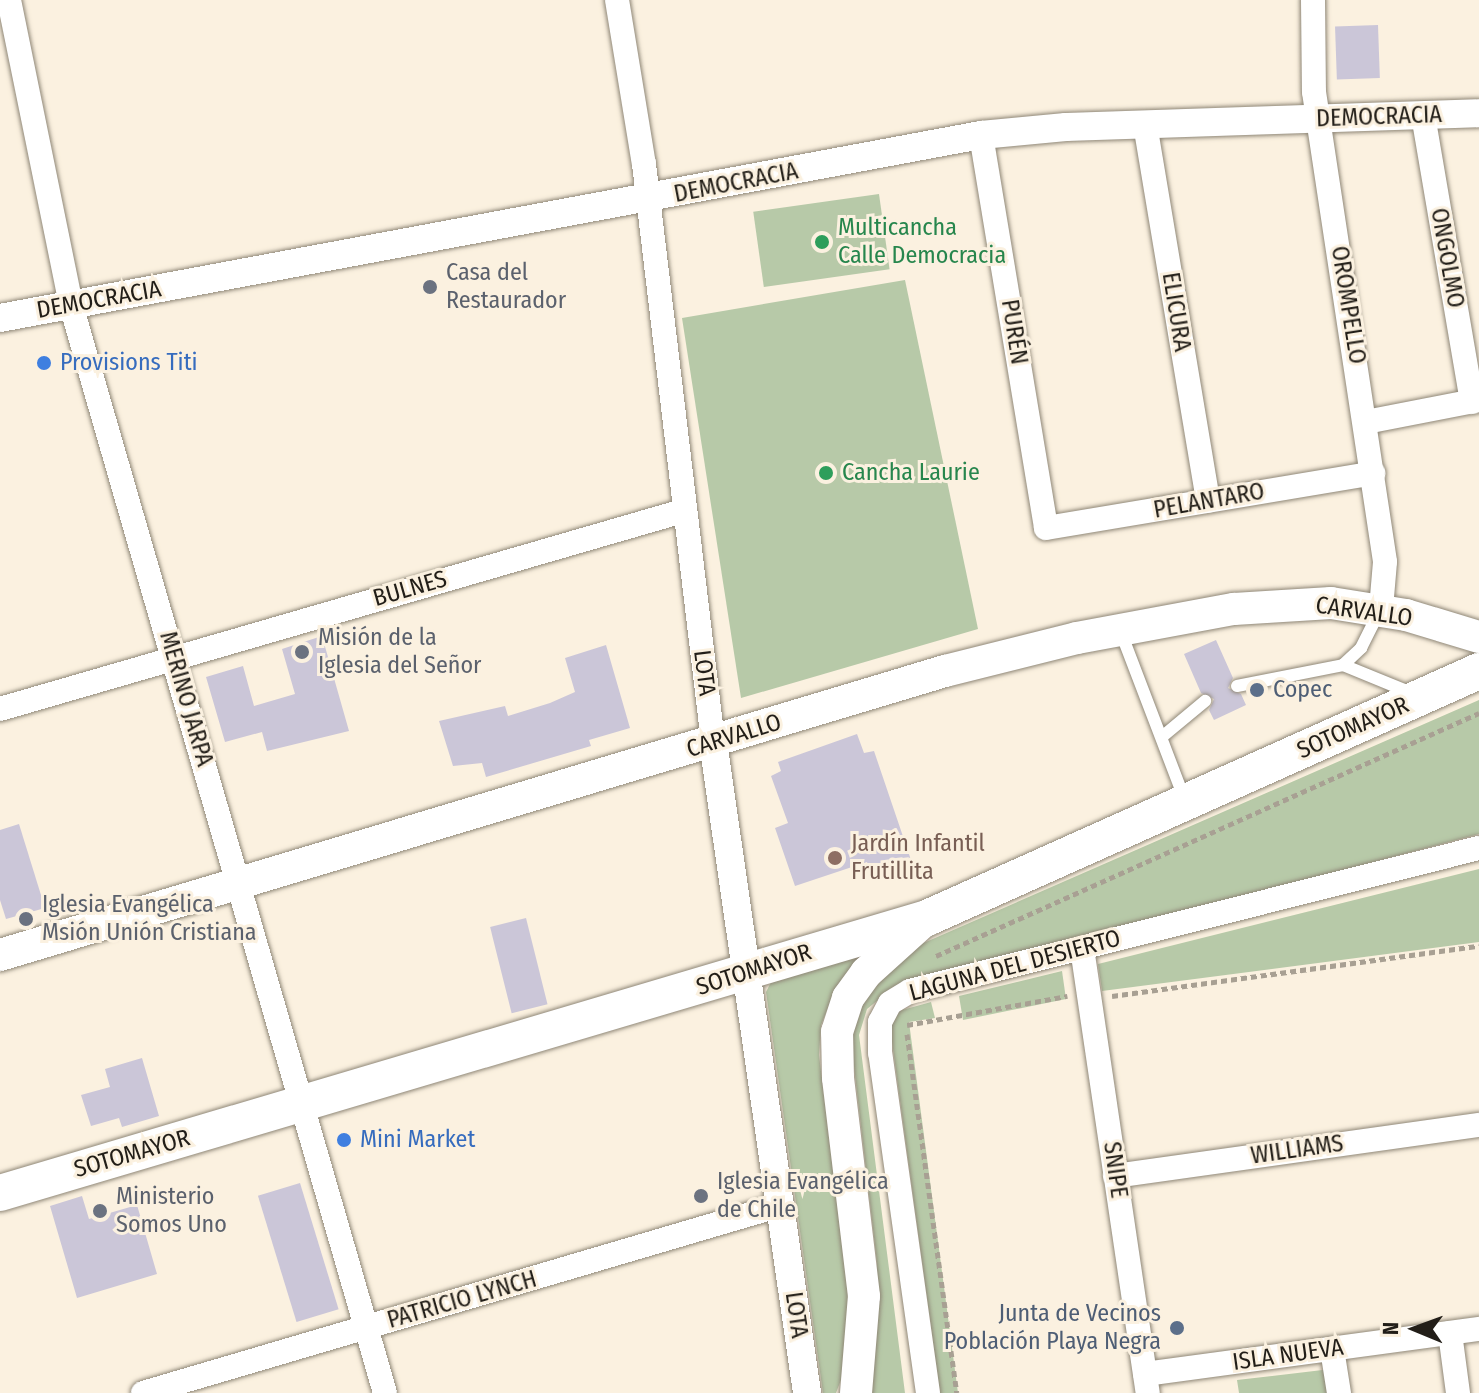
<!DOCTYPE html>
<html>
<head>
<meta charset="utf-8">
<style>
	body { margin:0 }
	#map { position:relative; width:1479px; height:1393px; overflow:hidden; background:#fbf1e0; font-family:"Fira Sans Condensed",sans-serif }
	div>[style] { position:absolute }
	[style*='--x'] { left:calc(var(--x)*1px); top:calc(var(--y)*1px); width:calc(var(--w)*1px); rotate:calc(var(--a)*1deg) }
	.green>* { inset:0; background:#b7c9a8; transform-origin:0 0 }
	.building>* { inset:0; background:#cbc6d8; transform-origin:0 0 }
	.path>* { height:5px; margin-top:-2.5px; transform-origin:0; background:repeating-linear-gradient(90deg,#a8a093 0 6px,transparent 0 10px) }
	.roads { filter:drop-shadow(0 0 2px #8f8777) drop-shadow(0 0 2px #8f8777) }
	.service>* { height:12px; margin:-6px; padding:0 6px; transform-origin:6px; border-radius:6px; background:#fff }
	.minor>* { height:24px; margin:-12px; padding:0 12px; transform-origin:12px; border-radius:12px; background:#fff }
	.tertiary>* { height:28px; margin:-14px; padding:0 14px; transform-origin:14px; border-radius:14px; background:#fff }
	.secondary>* { height:32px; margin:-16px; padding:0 16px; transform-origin:16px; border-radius:16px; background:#fff }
	.primary>* { height:36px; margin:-18px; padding:0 18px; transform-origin:18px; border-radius:18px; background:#fff }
	.dots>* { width:22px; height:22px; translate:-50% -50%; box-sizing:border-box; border:4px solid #fbf1e0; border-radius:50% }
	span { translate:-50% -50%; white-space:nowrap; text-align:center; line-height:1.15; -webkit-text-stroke:6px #fbf1e0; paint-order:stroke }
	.street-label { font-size:24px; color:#221e18 }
	.leisure-label { font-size:24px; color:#27864d }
	.left { translate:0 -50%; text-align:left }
	.worship-label { font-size:24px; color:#5b616d }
	.shop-label { font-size:24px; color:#366cbe }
	.service-label { font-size:24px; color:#4e5e75 }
	.right { translate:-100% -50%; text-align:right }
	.education-label { font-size:24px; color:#785e54 }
	.north { position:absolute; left:1375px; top:1289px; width:80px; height:80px; -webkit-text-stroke:6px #fbf1e0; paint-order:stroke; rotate:271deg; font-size:22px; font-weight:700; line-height:32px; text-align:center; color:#221e18 }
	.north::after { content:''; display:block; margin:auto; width:28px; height:36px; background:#221e18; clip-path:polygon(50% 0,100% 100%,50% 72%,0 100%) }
</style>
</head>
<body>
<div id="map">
	<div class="green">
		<i style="left:879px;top:194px;width:76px;height:127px;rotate:82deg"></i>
		<i style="clip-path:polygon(905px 280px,978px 629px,741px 698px,682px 318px)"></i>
		<i style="clip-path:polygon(1479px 700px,1479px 834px,889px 991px,867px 1009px,859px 1035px,905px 1393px,865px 1393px,876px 1316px,877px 1263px,850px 1032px,856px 1001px,919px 945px)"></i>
		<i style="clip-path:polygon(1479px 869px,1479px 942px,1102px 991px,1098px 964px)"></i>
		<i style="clip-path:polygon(859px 956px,837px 986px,821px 1025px,819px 1055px,849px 1303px,844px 1372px,836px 1393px,823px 1393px,766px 992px,771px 982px)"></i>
		<i style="clip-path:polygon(1062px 971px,1066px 999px,963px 1020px,959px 996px)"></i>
		<i style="clip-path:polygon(931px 1002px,935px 1018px,909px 1022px,958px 1393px,940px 1393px,890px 1027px,895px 1012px)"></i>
		<i style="clip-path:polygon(1331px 1369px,1335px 1393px,1239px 1393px,1237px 1380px)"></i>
	</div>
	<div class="building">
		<i style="left:1378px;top:25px;width:53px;height:43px;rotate:88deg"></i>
		<i style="clip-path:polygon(322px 636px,349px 731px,267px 751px,262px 732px,225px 742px,206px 677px,243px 666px,254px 706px,295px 694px,282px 649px)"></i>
		<i style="clip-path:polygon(1216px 640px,1233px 678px,1228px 688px,1241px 694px,1246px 705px,1214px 720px,1209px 710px,1214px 699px,1201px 693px,1184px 654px)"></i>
		<i style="clip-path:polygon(606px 645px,630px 728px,589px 740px,591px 746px,486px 777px,482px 763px,453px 766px,439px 721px,505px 706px,508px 716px,550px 703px,575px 692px,565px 658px)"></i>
		<i style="clip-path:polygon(857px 734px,864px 753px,874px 751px,911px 860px,871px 873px,867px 862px,795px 886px,775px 828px,788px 823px,771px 776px,781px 771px,778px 762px)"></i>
		<i style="clip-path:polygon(19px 824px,45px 908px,6px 919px,0 900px,0 830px)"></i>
		<i style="left:526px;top:918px;width:89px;height:37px;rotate:76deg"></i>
		<i style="clip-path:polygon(142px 1058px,159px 1116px,122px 1127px,119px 1118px,91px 1126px,81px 1095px,110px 1087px,105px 1069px)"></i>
		<i style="left:300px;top:1183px;width:132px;height:44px;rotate:73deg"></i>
		<i style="clip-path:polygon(82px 1196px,89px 1219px,137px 1205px,157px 1274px,77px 1298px,50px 1206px)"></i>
	</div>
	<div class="path">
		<i style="--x:936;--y:956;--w:595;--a:-24.11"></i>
		<i style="--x:1112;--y:996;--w:370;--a:-7.8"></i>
		<i style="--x:907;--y:1025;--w:163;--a:-10.3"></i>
		<i style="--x:907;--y:1034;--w:362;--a:82.1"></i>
	</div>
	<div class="roads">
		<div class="service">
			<i style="--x:1120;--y:630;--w:182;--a:69.1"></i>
			<i style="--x:1343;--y:665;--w:25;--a:-43"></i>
			<i style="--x:1361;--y:648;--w:40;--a:-63.4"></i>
			<i style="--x:1237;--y:686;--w:108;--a:-11.2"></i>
			<i style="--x:1343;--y:665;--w:71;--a:22.2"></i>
			<i style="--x:1163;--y:736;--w:55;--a:-39.8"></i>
		</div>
		<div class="minor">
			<i style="--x:9;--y:0;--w:311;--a:78.5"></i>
			<i style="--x:71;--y:305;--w:1132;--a:73.9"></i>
			<i style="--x:617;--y:0;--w:166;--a:80.7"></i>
			<i style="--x:644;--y:164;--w:582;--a:83.19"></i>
			<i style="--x:1313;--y:0;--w:92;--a:89.4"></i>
			<i style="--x:1314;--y:92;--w:475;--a:81.4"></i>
			<i style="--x:1385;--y:562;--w:47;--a:94.9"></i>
			<i style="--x:1423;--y:115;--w:291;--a:80.3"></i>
			<i style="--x:1145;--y:124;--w:382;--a:80.5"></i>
			<i style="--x:981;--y:135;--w:398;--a:80.6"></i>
			<i style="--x:1046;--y:528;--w:332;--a:-9.5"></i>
			<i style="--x:1366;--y:422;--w:115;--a:-11"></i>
			<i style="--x:0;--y:709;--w:711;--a:-16.17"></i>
			<i style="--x:1082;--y:948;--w:450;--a:81.6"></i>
			<i style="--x:1115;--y:1176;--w:368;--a:-8"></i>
			<i style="--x:1450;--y:1333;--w:61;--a:82.4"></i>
			<i style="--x:1332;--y:1349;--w:45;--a:81"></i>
			<i style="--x:1145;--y:1374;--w:337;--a:-7.7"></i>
			<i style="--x:143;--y:1393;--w:665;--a:-16.42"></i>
			<i style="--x:928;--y:1393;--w:343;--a:-98"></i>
			<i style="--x:880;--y:1053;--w:31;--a:-90"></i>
			<i style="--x:880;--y:1022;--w:21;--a:-62"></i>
			<i style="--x:890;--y:1003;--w:23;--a:-31"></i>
			<i style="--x:910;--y:991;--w:587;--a:-14.11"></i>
		</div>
		<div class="tertiary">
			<i style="--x:0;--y:318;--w:998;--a:-10.57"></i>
			<i style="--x:981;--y:135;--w:85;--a:-5.4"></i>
			<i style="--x:1066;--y:127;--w:413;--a:-1.9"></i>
			<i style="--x:713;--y:742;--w:658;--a:81.78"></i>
		</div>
		<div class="secondary">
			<i style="--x:0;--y:955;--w:987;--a:-16.73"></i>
			<i style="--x:945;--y:671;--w:136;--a:-14"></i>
			<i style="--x:1077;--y:638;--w:160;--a:-10.5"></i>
			<i style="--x:1234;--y:609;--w:97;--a:-3.5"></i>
			<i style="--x:1331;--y:603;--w:76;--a:9.1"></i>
			<i style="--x:1406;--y:615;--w:76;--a:16.8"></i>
			<i style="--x:856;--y:1393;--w:97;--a:-85.3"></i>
			<i style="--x:864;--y:1296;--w:220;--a:-96.8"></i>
			<i style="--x:838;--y:1078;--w:46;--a:-91.2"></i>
			<i style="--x:837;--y:1032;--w:36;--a:-72"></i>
			<i style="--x:848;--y:998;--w:31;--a:-54"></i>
			<i style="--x:866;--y:973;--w:82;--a:-42"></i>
		</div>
		<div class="primary">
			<i style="--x:0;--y:1193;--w:967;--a:-16.52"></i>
			<i style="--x:927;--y:918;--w:605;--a:-24.11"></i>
		</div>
	</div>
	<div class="dots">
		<i style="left:822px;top:242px;background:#2e9e5b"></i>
		<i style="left:430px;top:287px;background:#6b7280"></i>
		<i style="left:44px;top:363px;background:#3f7fe0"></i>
		<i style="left:826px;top:473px;background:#2e9e5b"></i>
		<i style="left:302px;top:652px;background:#6b7280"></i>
		<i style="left:1257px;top:690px;background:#5c6f8a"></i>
		<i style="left:835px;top:858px;background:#8d6e63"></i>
		<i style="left:26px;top:919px;background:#6b7280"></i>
		<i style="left:344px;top:1140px;background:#3f7fe0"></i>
		<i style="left:701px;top:1196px;background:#6b7280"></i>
		<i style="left:100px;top:1211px;background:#6b7280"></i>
		<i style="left:1177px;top:1328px;background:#5c6f8a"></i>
	</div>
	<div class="street-label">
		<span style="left:1379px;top:117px;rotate:-2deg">DEMOCRACIA</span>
		<span style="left:736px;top:183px;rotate:-11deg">DEMOCRACIA</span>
		<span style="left:1447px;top:258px;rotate:80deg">ONGOLMO</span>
		<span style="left:99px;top:300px;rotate:-10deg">DEMOCRACIA</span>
		<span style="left:1348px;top:305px;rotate:81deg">OROMPELLO</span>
		<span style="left:1176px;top:312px;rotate:81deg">ELICURA</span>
		<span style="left:1014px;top:332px;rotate:81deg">PURÉN</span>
		<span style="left:1209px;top:501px;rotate:-10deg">PELANTARO</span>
		<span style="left:410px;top:589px;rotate:-16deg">BULNES</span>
		<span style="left:1364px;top:612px;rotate:8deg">CARVALLO</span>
		<span style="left:704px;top:673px;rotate:83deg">LOTA</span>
		<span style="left:186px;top:699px;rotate:74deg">MERINO JARPA</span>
		<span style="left:1353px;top:728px;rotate:-24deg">SOTOMAYOR</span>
		<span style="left:734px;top:736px;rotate:-17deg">CARVALLO</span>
		<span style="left:1015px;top:966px;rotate:-15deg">LAGUNA DEL DESIERTO</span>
		<span style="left:754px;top:970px;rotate:-18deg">SOTOMAYOR</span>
		<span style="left:1297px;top:1150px;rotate:-8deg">WILLIAMS</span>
		<span style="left:132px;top:1154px;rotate:-16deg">SOTOMAYOR</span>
		<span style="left:1115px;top:1170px;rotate:82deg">SNIPE</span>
		<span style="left:462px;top:1300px;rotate:-16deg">PATRICIO LYNCH</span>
		<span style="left:796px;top:1315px;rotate:82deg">LOTA</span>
		<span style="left:1288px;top:1355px;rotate:-8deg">ISLA NUEVA</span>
	</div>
	<div class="leisure-label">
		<span class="left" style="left:838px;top:242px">Multicancha<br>Calle Democracia</span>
		<span class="left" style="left:842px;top:473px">Cancha Laurie</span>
	</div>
	<div class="worship-label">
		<span class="left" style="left:446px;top:287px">Casa del<br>Restaurador</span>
		<span class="left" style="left:318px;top:652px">Misión de la<br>Iglesia del Señor</span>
		<span class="left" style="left:42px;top:919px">Iglesia Evangélica<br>Msión Unión Cristiana</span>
		<span class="left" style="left:717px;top:1196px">Iglesia Evangélica<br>de Chile</span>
		<span class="left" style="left:116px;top:1211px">Ministerio<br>Somos Uno</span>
	</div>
	<div class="shop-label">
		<span class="left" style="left:60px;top:363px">Provisions Titi</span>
		<span class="left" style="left:360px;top:1140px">Mini Market</span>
	</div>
	<div class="service-label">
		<span class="left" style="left:1273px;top:690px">Copec</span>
		<span class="right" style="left:1161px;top:1328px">Junta de Vecinos<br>Población Playa Negra</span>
	</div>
	<div class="education-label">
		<span class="left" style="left:851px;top:858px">Jardín Infantil<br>Frutillita</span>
	</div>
	<div class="north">N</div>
</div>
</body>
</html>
